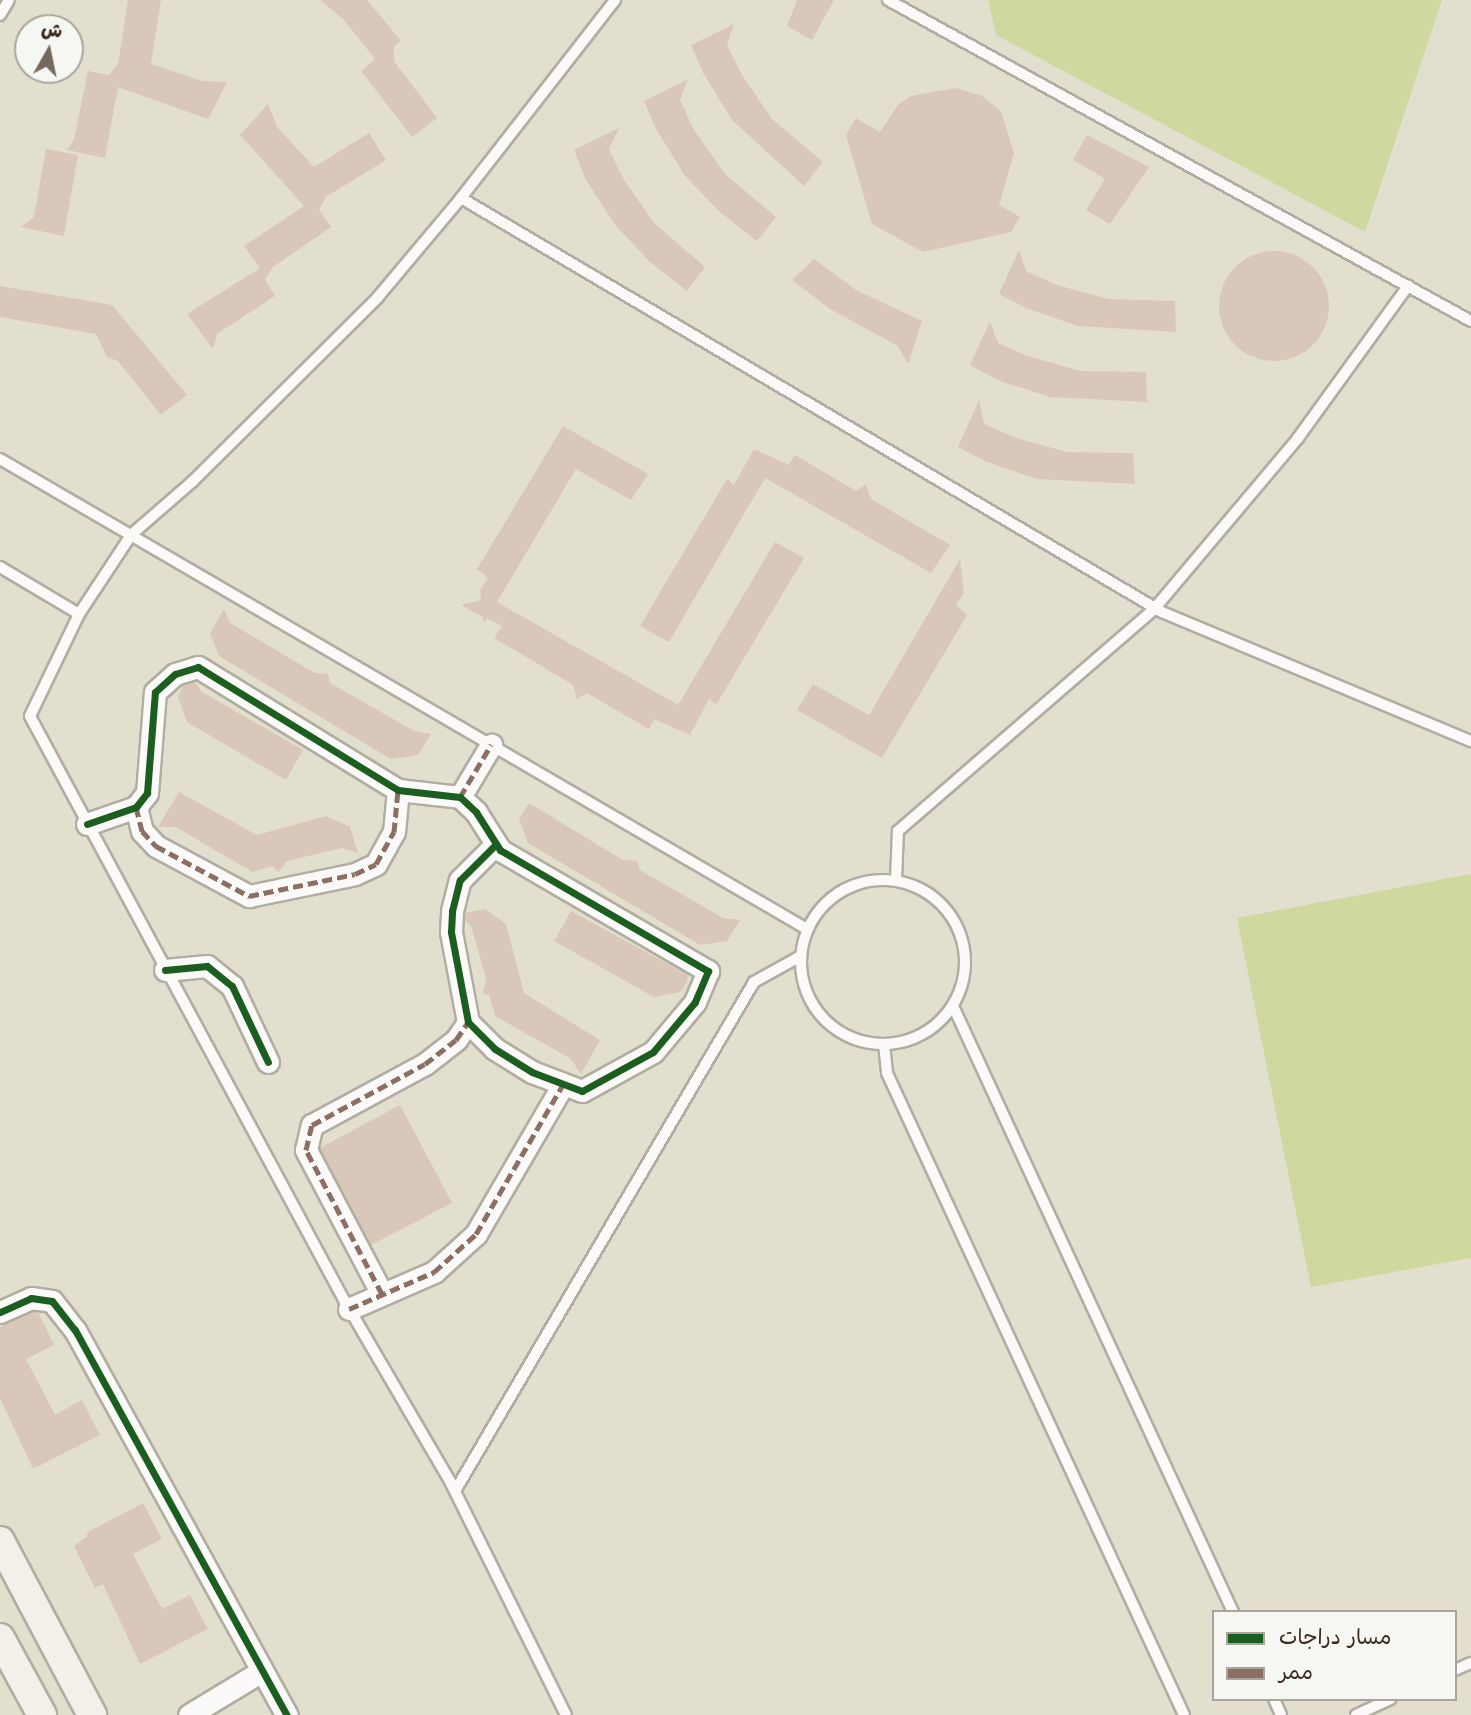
<!DOCTYPE html>
<meta charset="utf-8">
<style>
body{margin:0}
#map{position:relative;width:1471px;height:1715px;overflow:hidden;background:#e3dfcf;font-family:"Comic Neue","Playpen Sans Arabic",sans-serif}
div>[style]{position:absolute}
[style*='--x']{left:calc(var(--x)*1px);top:calc(var(--y)*1px);width:calc(var(--w)*1px);rotate:calc(var(--a)*1deg)}
.green>*{inset:0;background:#cfd99f}
.building>*{inset:0;background:#d9c8ba}
.round{border-radius:50%}
.roads{filter:drop-shadow(2px 0 #b1ada2) drop-shadow(-2px 0 #b1ada2) drop-shadow(0 2px #b1ada2) drop-shadow(0 -2px #b1ada2)}
.service>*{height:10px;margin:-5px;padding:0 5px;transform-origin:5px;border-radius:5px;background:#fbfaf8}
.service>.ring{margin:-5px;padding:0;box-sizing:content-box;background:none;border:10px solid #fbfaf8;border-radius:50%}
.minor>*{height:21px;margin:-10.5px;padding:0 10.5px;transform-origin:10.5px;border-radius:10.5px;background:#fbfaf8}
.secondary>*{height:28px;margin:-14px;padding:0 14px;transform-origin:14px;border-radius:14px;background:#f2f0e9}
.quiet>*{height:5px;margin-top:-2.5px;transform-origin:0;background:repeating-linear-gradient(90deg,#8d6e63 0 10px,transparent 0 15px)}
.cycleway>*{height:7px;margin:-3.5px;padding:0 3.5px;transform-origin:3.5px;border-radius:3.5px;background:#1b5e20}
span{translate:-50% -50%;white-space:nowrap;text-align:center;line-height:1.15;-webkit-text-stroke:5px #f6f6f2;paint-order:stroke}
.legend{position:absolute;left:1212px;top:1610px;width:245px;height:91px;box-sizing:border-box;background:#f6f6f2;border:2px solid #aba49d;margin:0;padding:9px 12px;list-style:none;font-size:21px;color:#3b2a1e}
.legend li{display:flex;align-items:center;gap:14px;height:35px}
.legend b{width:35px;border:2px solid #aba49d}
.north{position:absolute;left:14px;top:14px;width:70px;height:70px;box-sizing:border-box;background:#f6f6f2;border:2px solid #aba49d;border-radius:50%;rotate:9deg;font-size:19px;font-weight:700;line-height:28px;text-align:center;color:#3b2a1e}
.north::after{content:'';display:block;margin:auto;width:24px;height:32px;background:#76695c;clip-path:polygon(50% 0,100% 100%,50% 72%,0 100%)}
</style>
<div id="map">
<div class="green">
<div style="clip-path:polygon(988px 0,1442px 0,1365px 232px,996px 35px)"></div>
<div style="clip-path:polygon(1471px 874px,1471px 1258px,1311px 1287px,1237px 918px)"></div>
</div>
<div class="building">
<div style="clip-path:polygon(128px 0,161px 0,151px 64px,202px 81px,227px 82px,208px 119px,118px 87px,105px 158px,67px 150px,74px 139px,88px 71px,109px 75px,118px 64px)"></div>
<div style="clip-path:polygon(320px 0,367px 0,401px 41px,394px 46px,394px 61px,437px 118px,412px 137px,361px 71px,375px 59px,344px 20px)"></div>
<div style="clip-path:polygon(797px 0,834px 0,812px 40px,787px 26px)"></div>
<div style="clip-path:polygon(734px 24px,727px 45px,742px 75px,772px 119px,823px 162px,804px 186px,732px 120px,703px 73px,691px 45px)"></div>
<div style="clip-path:polygon(688px 79px,680px 100px,694px 130px,725px 174px,776px 217px,757px 241px,720px 212px,685px 176px,656px 129px,644px 101px)"></div>
<div style="clip-path:polygon(956px 88px,982px 96px,1001px 111px,1014px 153px,999px 205px,1020px 217px,1011px 232px,923px 252px,872px 224px,846px 135px,856px 118px,880px 132px,898px 105px,911px 96px)"></div>
<div style="clip-path:polygon(268px 104px,277px 127px,314px 167px,369px 133px,386px 160px,326px 197px,319px 210px,331px 227px,273px 267px,265px 280px,275px 296px,217px 334px,213px 349px,187px 314px,260px 268px,244px 246px,304px 206px,240px 135px)"></div>
<div style="clip-path:polygon(619px 128px,609px 149px,624px 180px,655px 224px,705px 267px,687px 291px,650px 262px,615px 225px,585px 178px,574px 150px)"></div>
<div style="clip-path:polygon(1087px 135px,1149px 167px,1110px 224px,1086px 210px,1105px 179px,1073px 160px)"></div>
<div style="clip-path:polygon(46px 149px,78px 155px,64px 236px,21px 227px,34px 217px)"></div>
<div style="clip-path:polygon(1019px 250px,1026px 271px,1057px 285px,1108px 299px,1175px 301px,1176px 332px,1078px 326px,1026px 308px,999px 294px)"></div>
<div class="round" style="left:1219px;top:251px;width:110px;height:110px"></div>
<div style="clip-path:polygon(814px 259px,856px 290px,922px 321px,908px 364px,898px 346px,830px 309px,792px 280px)"></div>
<div style="clip-path:polygon(0 286px,112px 305px,187px 395px,161px 415px,118px 361px,107px 357px,96px 334px,0 317px)"></div>
<div style="clip-path:polygon(990px 321px,998px 343px,1028px 356px,1080px 371px,1146px 372px,1147px 402px,1050px 397px,997px 380px,970px 365px)"></div>
<div style="clip-path:polygon(979px 400px,984px 424px,1016px 438px,1067px 452px,1133px 453px,1135px 484px,1037px 479px,985px 461px,958px 447px)"></div>
<div style="clip-path:polygon(563px 426px,648px 474px,631px 500px,576px 469px,497px 602px,678px 705px,775px 542px,804px 558px,716px 705px,709px 699px,690px 735px,654px 719px,649px 729px,587px 693px,577px 699px,573px 685px,494px 638px,502px 626px,487px 618px,484px 623px,483px 617px,461px 605px,481px 600px,480px 590px,488px 578px,477px 569px)"></div>
<div style="clip-path:polygon(754px 449px,789px 465px,795px 455px,856px 491px,866px 484px,871px 499px,950px 545px,931px 573px,765px 478px,669px 642px,640px 626px,727px 479px,734px 485px)"></div>
<div style="clip-path:polygon(960px 559px,964px 593px,956px 605px,967px 615px,882px 758px,797px 710px,813px 684px,869px 715px)"></div>
<div style="clip-path:polygon(224px 609px,230px 623px,315px 673px,328px 674px,330px 683px,414px 731px,431px 734px,418px 755px,391px 759px,219px 656px,210px 633px)"></div>
<div style="clip-path:polygon(195px 682px,202px 692px,303px 750px,286px 780px,187px 722px,178px 697px,183px 686px)"></div>
<div style="clip-path:polygon(179px 792px,257px 835px,326px 816px,350px 827px,358px 853px,342px 848px,287px 861px,278px 872px,273px 866px,252px 872px,176px 827px,158px 827px)"></div>
<div style="clip-path:polygon(529px 803px,623px 860px,637px 861px,640px 870px,723px 918px,740px 920px,727px 941px,700px 945px,528px 843px,519px 819px)"></div>
<div style="clip-path:polygon(485px 909px,506px 924px,524px 993px,600px 1040px,581px 1074px,571px 1059px,495px 1016px,489px 995px,483px 994px,486px 978px,471px 926px,465px 920px,465px 913px)"></div>
<div style="clip-path:polygon(571px 911px,688px 975px,687px 982px,680px 992px,654px 997px,554px 941px)"></div>
<div style="clip-path:polygon(400px 1105px,452px 1203px,371px 1245px,320px 1148px)"></div>
<div style="clip-path:polygon(33px 1312px,38px 1312px,54px 1345px,26px 1359px,55px 1415px,82px 1400px,100px 1435px,33px 1469px,0 1398px,0 1327px)"></div>
<div style="clip-path:polygon(143px 1503px,162px 1539px,133px 1554px,162px 1609px,190px 1595px,208px 1629px,140px 1664px,103px 1584px,95px 1588px,74px 1546px,88px 1536px,86px 1533px)"></div>
</div>
<div class="roads">
<div class="service">
<div style="--x:888;--y:0;--w:666;--a:28.84"></div>
<div style="--x:0;--y:15;--w:17;--a:-59"></div>
<div style="--x:461;--y:198;--w:814;--a:30.57"></div>
<div style="--x:1162;--y:612;--w:335;--a:22.7"></div>
<div style="--x:0;--y:459;--w:934;--a:30.22"></div>
<div style="--x:0;--y:567;--w:92;--a:30.7"></div>
<div class="ring" style="left:801px;top:880px;width:154px;height:154px"></div>
<div style="--x:896;--y:880;--w:49;--a:-87.7"></div>
<div style="--x:898;--y:831;--w:340;--a:-40.9"></div>
<div style="--x:1155;--y:608;--w:222;--a:-49.9"></div>
<div style="--x:1298;--y:438;--w:188;--a:-54.1"></div>
<div style="--x:953;--y:1006;--w:668;--a:65.2"></div>
<div style="--x:884;--y:1044;--w:29;--a:84"></div>
<div style="--x:887;--y:1073;--w:707;--a:65.17"></div>
<div style="--x:455;--y:1491;--w:590;--a:-59.57"></div>
<div style="--x:754;--y:982;--w:54;--a:-29"></div>
<div style="--x:1455;--y:1670;--w:17;--a:-24"></div>
<div style="--x:1274;--y:1699;--w:17;--a:66"></div>
<div style="--x:566;--y:1715;--w:259;--a:-116.4"></div>
<div style="--x:451;--y:1483;--w:212;--a:-120.3"></div>
<div style="--x:344;--y:1300;--w:663;--a:-118.27"></div>
<div style="--x:30;--y:716;--w:113;--a:-64.3"></div>
<div style="--x:79;--y:614;--w:95;--a:-56.6"></div>
<div style="--x:131;--y:535;--w:81;--a:-41"></div>
<div style="--x:192;--y:482;--w:262;--a:-44.8"></div>
<div style="--x:378;--y:297;--w:129;--a:-50"></div>
<div style="--x:461;--y:198;--w:251;--a:-52.1"></div>
<div style="--x:1356;--y:1715;--w:38;--a:-25"></div>
</div>
<div class="minor">
<div style="--x:460;--y:797;--w:61;--a:-59.2"></div>
<div style="--x:136;--y:807;--w:25;--a:76"></div>
<div style="--x:142;--y:831;--w:21;--a:47"></div>
<div style="--x:156;--y:846;--w:106;--a:28.3"></div>
<div style="--x:249;--y:896;--w:108;--a:-11.7"></div>
<div style="--x:355;--y:874;--w:23;--a:-25"></div>
<div style="--x:376;--y:864;--w:37;--a:-61"></div>
<div style="--x:394;--y:832;--w:42;--a:-84.6"></div>
<div style="--x:87;--y:824;--w:52;--a:-19.1"></div>
<div style="--x:136;--y:807;--w:18;--a:-52"></div>
<div style="--x:147;--y:793;--w:101;--a:-85.5"></div>
<div style="--x:155;--y:692;--w:27;--a:-42"></div>
<div style="--x:175;--y:674;--w:24;--a:-17"></div>
<div style="--x:198;--y:667;--w:235;--a:31.6"></div>
<div style="--x:398;--y:790;--w:62;--a:6.4"></div>
<div style="--x:460;--y:797;--w:22;--a:43"></div>
<div style="--x:476;--y:812;--w:45;--a:57.7"></div>
<div style="--x:500;--y:850;--w:241;--a:30.2"></div>
<div style="--x:708;--y:971;--w:34;--a:113"></div>
<div style="--x:695;--y:1002;--w:65;--a:130"></div>
<div style="--x:653;--y:1052;--w:81;--a:151.2"></div>
<div style="--x:582;--y:1091;--w:53;--a:-159.2"></div>
<div style="--x:532;--y:1072;--w:44;--a:-148.1"></div>
<div style="--x:495;--y:1049;--w:38;--a:-135"></div>
<div style="--x:468;--y:1022;--w:92;--a:-100.7"></div>
<div style="--x:451;--y:932;--w:21;--a:-87"></div>
<div style="--x:452;--y:911;--w:32;--a:-76"></div>
<div style="--x:460;--y:880;--w:51;--a:-45"></div>
<div style="--x:165;--y:970;--w:42;--a:-5.4"></div>
<div style="--x:207;--y:966;--w:32;--a:39"></div>
<div style="--x:232;--y:986;--w:84;--a:64.7"></div>
<div style="--x:382;--y:1294;--w:163;--a:-117.8"></div>
<div style="--x:306;--y:1150;--w:26;--a:-77"></div>
<div style="--x:312;--y:1125;--w:128;--a:-28.4"></div>
<div style="--x:425;--y:1064;--w:39;--a:-38"></div>
<div style="--x:456;--y:1040;--w:22;--a:-56"></div>
<div style="--x:349;--y:1309;--w:93;--a:-23.5"></div>
<div style="--x:434;--y:1272;--w:57;--a:-42.1"></div>
<div style="--x:476;--y:1234;--w:171;--a:-59.8"></div>
<div style="--x:0;--y:1312;--w:34;--a:-24"></div>
<div style="--x:31;--y:1298;--w:21;--a:8"></div>
<div style="--x:52;--y:1301;--w:37;--a:52"></div>
<div style="--x:75;--y:1330;--w:440;--a:61.2"></div>
<div style="--x:189;--y:1715;--w:85;--a:-31.1"></div>
</div>
<div class="secondary">
<div style="--x:0;--y:1541;--w:197;--a:62.1"></div>
<div style="--x:0;--y:1638;--w:88;--a:61.4"></div>
</div>
</div>
<div class="quiet">
<div style="--x:460;--y:797;--w:61;--a:-59.2"></div>
<div style="--x:136;--y:807;--w:25;--a:76"></div>
<div style="--x:142;--y:831;--w:21;--a:47"></div>
<div style="--x:156;--y:846;--w:106;--a:28.3"></div>
<div style="--x:249;--y:896;--w:108;--a:-11.7"></div>
<div style="--x:355;--y:874;--w:23;--a:-25"></div>
<div style="--x:376;--y:864;--w:37;--a:-61"></div>
<div style="--x:394;--y:832;--w:42;--a:-84.6"></div>
<div style="--x:382;--y:1294;--w:163;--a:-117.8"></div>
<div style="--x:306;--y:1150;--w:26;--a:-77"></div>
<div style="--x:312;--y:1125;--w:128;--a:-28.4"></div>
<div style="--x:425;--y:1064;--w:39;--a:-38"></div>
<div style="--x:456;--y:1040;--w:22;--a:-56"></div>
<div style="--x:349;--y:1309;--w:93;--a:-23.5"></div>
<div style="--x:434;--y:1272;--w:57;--a:-42.1"></div>
<div style="--x:476;--y:1234;--w:171;--a:-59.8"></div>
</div>
<div class="cycleway">
<div style="--x:87;--y:824;--w:52;--a:-19.1"></div>
<div style="--x:136;--y:807;--w:18;--a:-52"></div>
<div style="--x:147;--y:793;--w:101;--a:-85.5"></div>
<div style="--x:155;--y:692;--w:27;--a:-42"></div>
<div style="--x:175;--y:674;--w:24;--a:-17"></div>
<div style="--x:198;--y:667;--w:235;--a:31.6"></div>
<div style="--x:398;--y:790;--w:62;--a:6.4"></div>
<div style="--x:460;--y:797;--w:22;--a:43"></div>
<div style="--x:476;--y:812;--w:45;--a:57.7"></div>
<div style="--x:500;--y:850;--w:241;--a:30.2"></div>
<div style="--x:708;--y:971;--w:34;--a:113"></div>
<div style="--x:695;--y:1002;--w:65;--a:130"></div>
<div style="--x:653;--y:1052;--w:81;--a:151.2"></div>
<div style="--x:582;--y:1091;--w:53;--a:-159.2"></div>
<div style="--x:532;--y:1072;--w:44;--a:-148.1"></div>
<div style="--x:495;--y:1049;--w:38;--a:-135"></div>
<div style="--x:468;--y:1022;--w:92;--a:-100.7"></div>
<div style="--x:451;--y:932;--w:21;--a:-87"></div>
<div style="--x:452;--y:911;--w:32;--a:-76"></div>
<div style="--x:460;--y:880;--w:51;--a:-45"></div>
<div style="--x:165;--y:970;--w:42;--a:-5.4"></div>
<div style="--x:207;--y:966;--w:32;--a:39"></div>
<div style="--x:232;--y:986;--w:84;--a:64.7"></div>
<div style="--x:0;--y:1312;--w:34;--a:-24"></div>
<div style="--x:31;--y:1298;--w:21;--a:8"></div>
<div style="--x:52;--y:1301;--w:37;--a:52"></div>
<div style="--x:75;--y:1330;--w:440;--a:61.2"></div>
</div>
<ul class="legend">
<li><b style="height:9px;background:#1b5e20"></b>مسار دراجات</li>
<li><b style="height:9px;background:#8d6e63"></b>ممر</li>
</ul>
<div class="north">ش</div>
</div>
